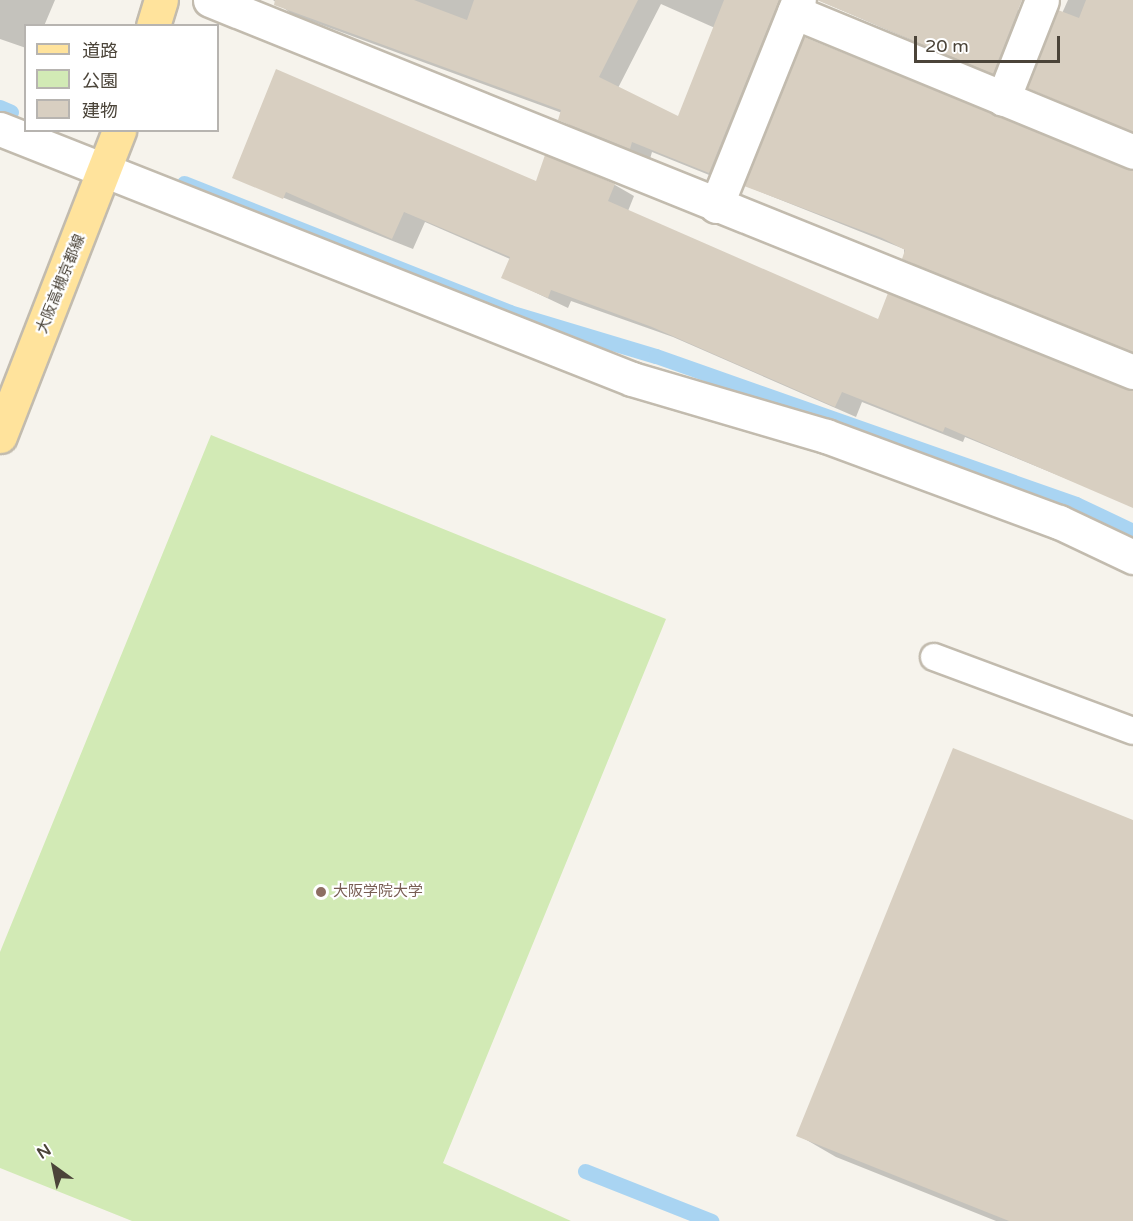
<!DOCTYPE html>
<meta charset="utf-8">
<style>
body{margin:0}
#map{position:relative;width:1133px;height:1221px;overflow:hidden;background:#f6f3ec;font-family:"Varela Round","Noto Sans JP",sans-serif}
div>[style]{position:absolute}
[style*='--x']{left:calc(var(--x)*1px);top:calc(var(--y)*1px);width:calc(var(--w)*1px);rotate:calc(var(--a)*1deg)}
.green>*{inset:0;background:#d2eab5}
.shadow>*{inset:0;background:#0003}
.stream>*{height:15px;margin:-7.5px;padding:0 7.5px;transform-origin:7.5px;border-radius:7.5px;background:#a9d4f2}
.building>*{inset:0;background:#d8cfc1}
.roads{filter:drop-shadow(2px 0 #c2bbae) drop-shadow(-2px 0 #c2bbae) drop-shadow(0 2px #c2bbae) drop-shadow(0 -2px #c2bbae)}
.service>*{height:26px;margin:-13px;padding:0 13px;transform-origin:13px;border-radius:13px;background:#fff}
.minor>*{height:33px;margin:-16.5px;padding:0 16.5px;transform-origin:16.5px;border-radius:16.5px;background:#fff}
.primary>*{height:33px;margin:-16.5px;padding:0 16.5px;transform-origin:16.5px;border-radius:16.5px;background:#ffe39c}
.dots>*{width:16px;height:16px;translate:-50% -50%;box-sizing:border-box;border:3px solid #fff;border-radius:50%}
span{translate:-50% -50%;white-space:nowrap;text-align:center;line-height:1.15;-webkit-text-stroke:4.5px #fff;paint-order:stroke}
.street-label{font-size:15px;color:#4b4439}
.education-label{font-size:15px;color:#785e54}
.left{translate:0 -50%;text-align:left}
.legend{position:absolute;left:24px;top:24px;width:195px;height:108px;box-sizing:border-box;background:#fff;border:2px solid #b7b4b0;margin:0;padding:8px 10px;list-style:none;font-size:18px;color:#4b4439}
.legend li{display:flex;align-items:center;gap:12px;height:30px}
.legend b{width:30px;border:2px solid #b7b4b0}
.north{position:absolute;left:24px;top:1137px;width:60px;height:60px;-webkit-text-stroke:4px #fff;paint-order:stroke;rotate:327deg;font-size:16px;font-weight:700;line-height:24px;text-align:center;color:#4b4439}
.north::after{content:'';display:block;margin:auto;width:21px;height:27px;background:#4b4439;clip-path:polygon(50% 0,100% 100%,50% 72%,0 100%)}
.scale{position:absolute;left:914px;top:36px;width:146px;height:27px;box-sizing:border-box;border:3px solid #4b4439;border-top:0;padding-left:8px;font-size:18px;line-height:21px;white-space:nowrap;color:#4b4439;-webkit-text-stroke:4px #fff;paint-order:stroke}
</style>
<div id="map">
<div class="green">
<div style="clip-path:polygon(211px 435px,666px 619px,443px 1163px,571px 1221px,132px 1221px,0 1168px,0 952px)"></div>
</div>
<div class="shadow">
<div style="clip-path:polygon(0 0,55px 0,44px 26px,26px 26px,26px 48px,0 39px)"></div>
<div style="clip-path:polygon(evenodd,273px 0,806px 0,729px 183px,652px 152px,650px 159px,579px 130px,559px 119px,562px 113px,292px 14px,273px 0,661px 4px,715px 28px,678px 118px,618px 88px,661px 4px)"></div>
<div style="clip-path:polygon(818px 0,998px 0,1038px 19px,1013px 84px)"></div>
<div style="clip-path:polygon(1068px 0,1133px 0,1133px 134px,1029px 87px)"></div>
<div style="clip-path:polygon(1133px 172px,1133px 354px,923px 269px,904px 258px,904px 249px,746px 186px)"></div>
<div style="clip-path:polygon(234px 178px,615px 185px,634px 196px,628px 211px,879px 321px,1133px 391px,1133px 506px,965px 437px,963px 442px,862px 402px,856px 417px,673px 337px,571px 301px,568px 308px,503px 277px,510px 259px,425px 222px,413px 249px)"></div>
<div style="clip-path:polygon(1133px 821px,1133px 1221px,996px 1221px,836px 1157px,798px 1135px)"></div>
</div>
<div class="stream">
<div style="--x:0;--y:107;--w:12;--a:24"></div>
<div style="--x:184;--y:183;--w:350;--a:21.6"></div>
<div style="--x:509;--y:312;--w:153;--a:16.7"></div>
<div style="--x:656;--y:356;--w:445;--a:19.4"></div>
<div style="--x:1076;--y:504;--w:63;--a:25.3"></div>
<div style="--x:585;--y:1171;--w:136;--a:21.6"></div>
</div>
<div class="building">
<div style="clip-path:polygon(275px 0,414px 0,467px 20px,474px 0,638px 0,599px 77px,678px 116px,724px 0,779px 0,709px 173px,632px 142px,630px 149px,558px 120px,561px 110px,274px 5px)"></div>
<div style="clip-path:polygon(817px 0,1022px 0,993px 74px)"></div>
<div style="clip-path:polygon(1086px 0,1133px 0,1133px 132px,1027px 88px,1058px 10px,1079px 18px)"></div>
<div style="clip-path:polygon(804px 37px,1133px 170px,1133px 352px,902px 259px,905px 250px,882px 238px,744px 186px)"></div>
<div style="clip-path:polygon(276px 69px,536px 181px,545px 155px,615px 184px,608px 201px,878px 319px,888px 293px,1133px 390px,1133px 508px,945px 427px,943px 432px,842px 392px,835px 407px,652px 327px,551px 290px,548px 298px,501px 278px,510px 257px,404px 212px,392px 239px,286px 192px,283px 199px,232px 178px)"></div>
<div style="clip-path:polygon(953px 748px,1133px 820px,1133px 1221px,1009px 1221px,796px 1136px)"></div>
</div>
<div class="roads">
<div class="service">
<div style="--x:934;--y:657;--w:212;--a:20.4"></div>
</div>
<div class="minor">
<div style="--x:210;--y:0;--w:995;--a:21.95"></div>
<div style="--x:794;--y:12;--w:367;--a:22.4"></div>
<div style="--x:1003;--y:99;--w:106;--a:-68.5"></div>
<div style="--x:0;--y:129;--w:680;--a:21.58"></div>
<div style="--x:632;--y:379;--w:202;--a:16.4"></div>
<div style="--x:826;--y:436;--w:248;--a:20.3"></div>
<div style="--x:1059;--y:522;--w:82;--a:25.3"></div>
<div style="--x:716;--y:206;--w:222;--a:-68.1"></div>
</div>
<div class="primary">
<div style="--x:153;--y:26;--w:27;--a:-73"></div>
<div style="--x:0;--y:436;--w:328;--a:-68.7"></div>
</div>
</div>
<div class="dots">
<div style="left:321px;top:892px;background:#8d6e63"></div>
</div>
<div class="street-label">
<span style="left:61px;top:284px;rotate:-68deg">大阪高槻京都線</span>
</div>
<div class="education-label">
<span class="left" style="left:333px;top:892px">大阪学院大学</span>
</div>
<ul class="legend">
<li><b style="height:8px;background:#ffe39c"></b>道路</li>
<li><b style="height:16px;background:#d2eab5"></b>公園</li>
<li><b style="height:16px;background:#d8cfc1"></b>建物</li>
</ul>
<div class="north">N</div>
<div class="scale">20 m</div>
</div>
